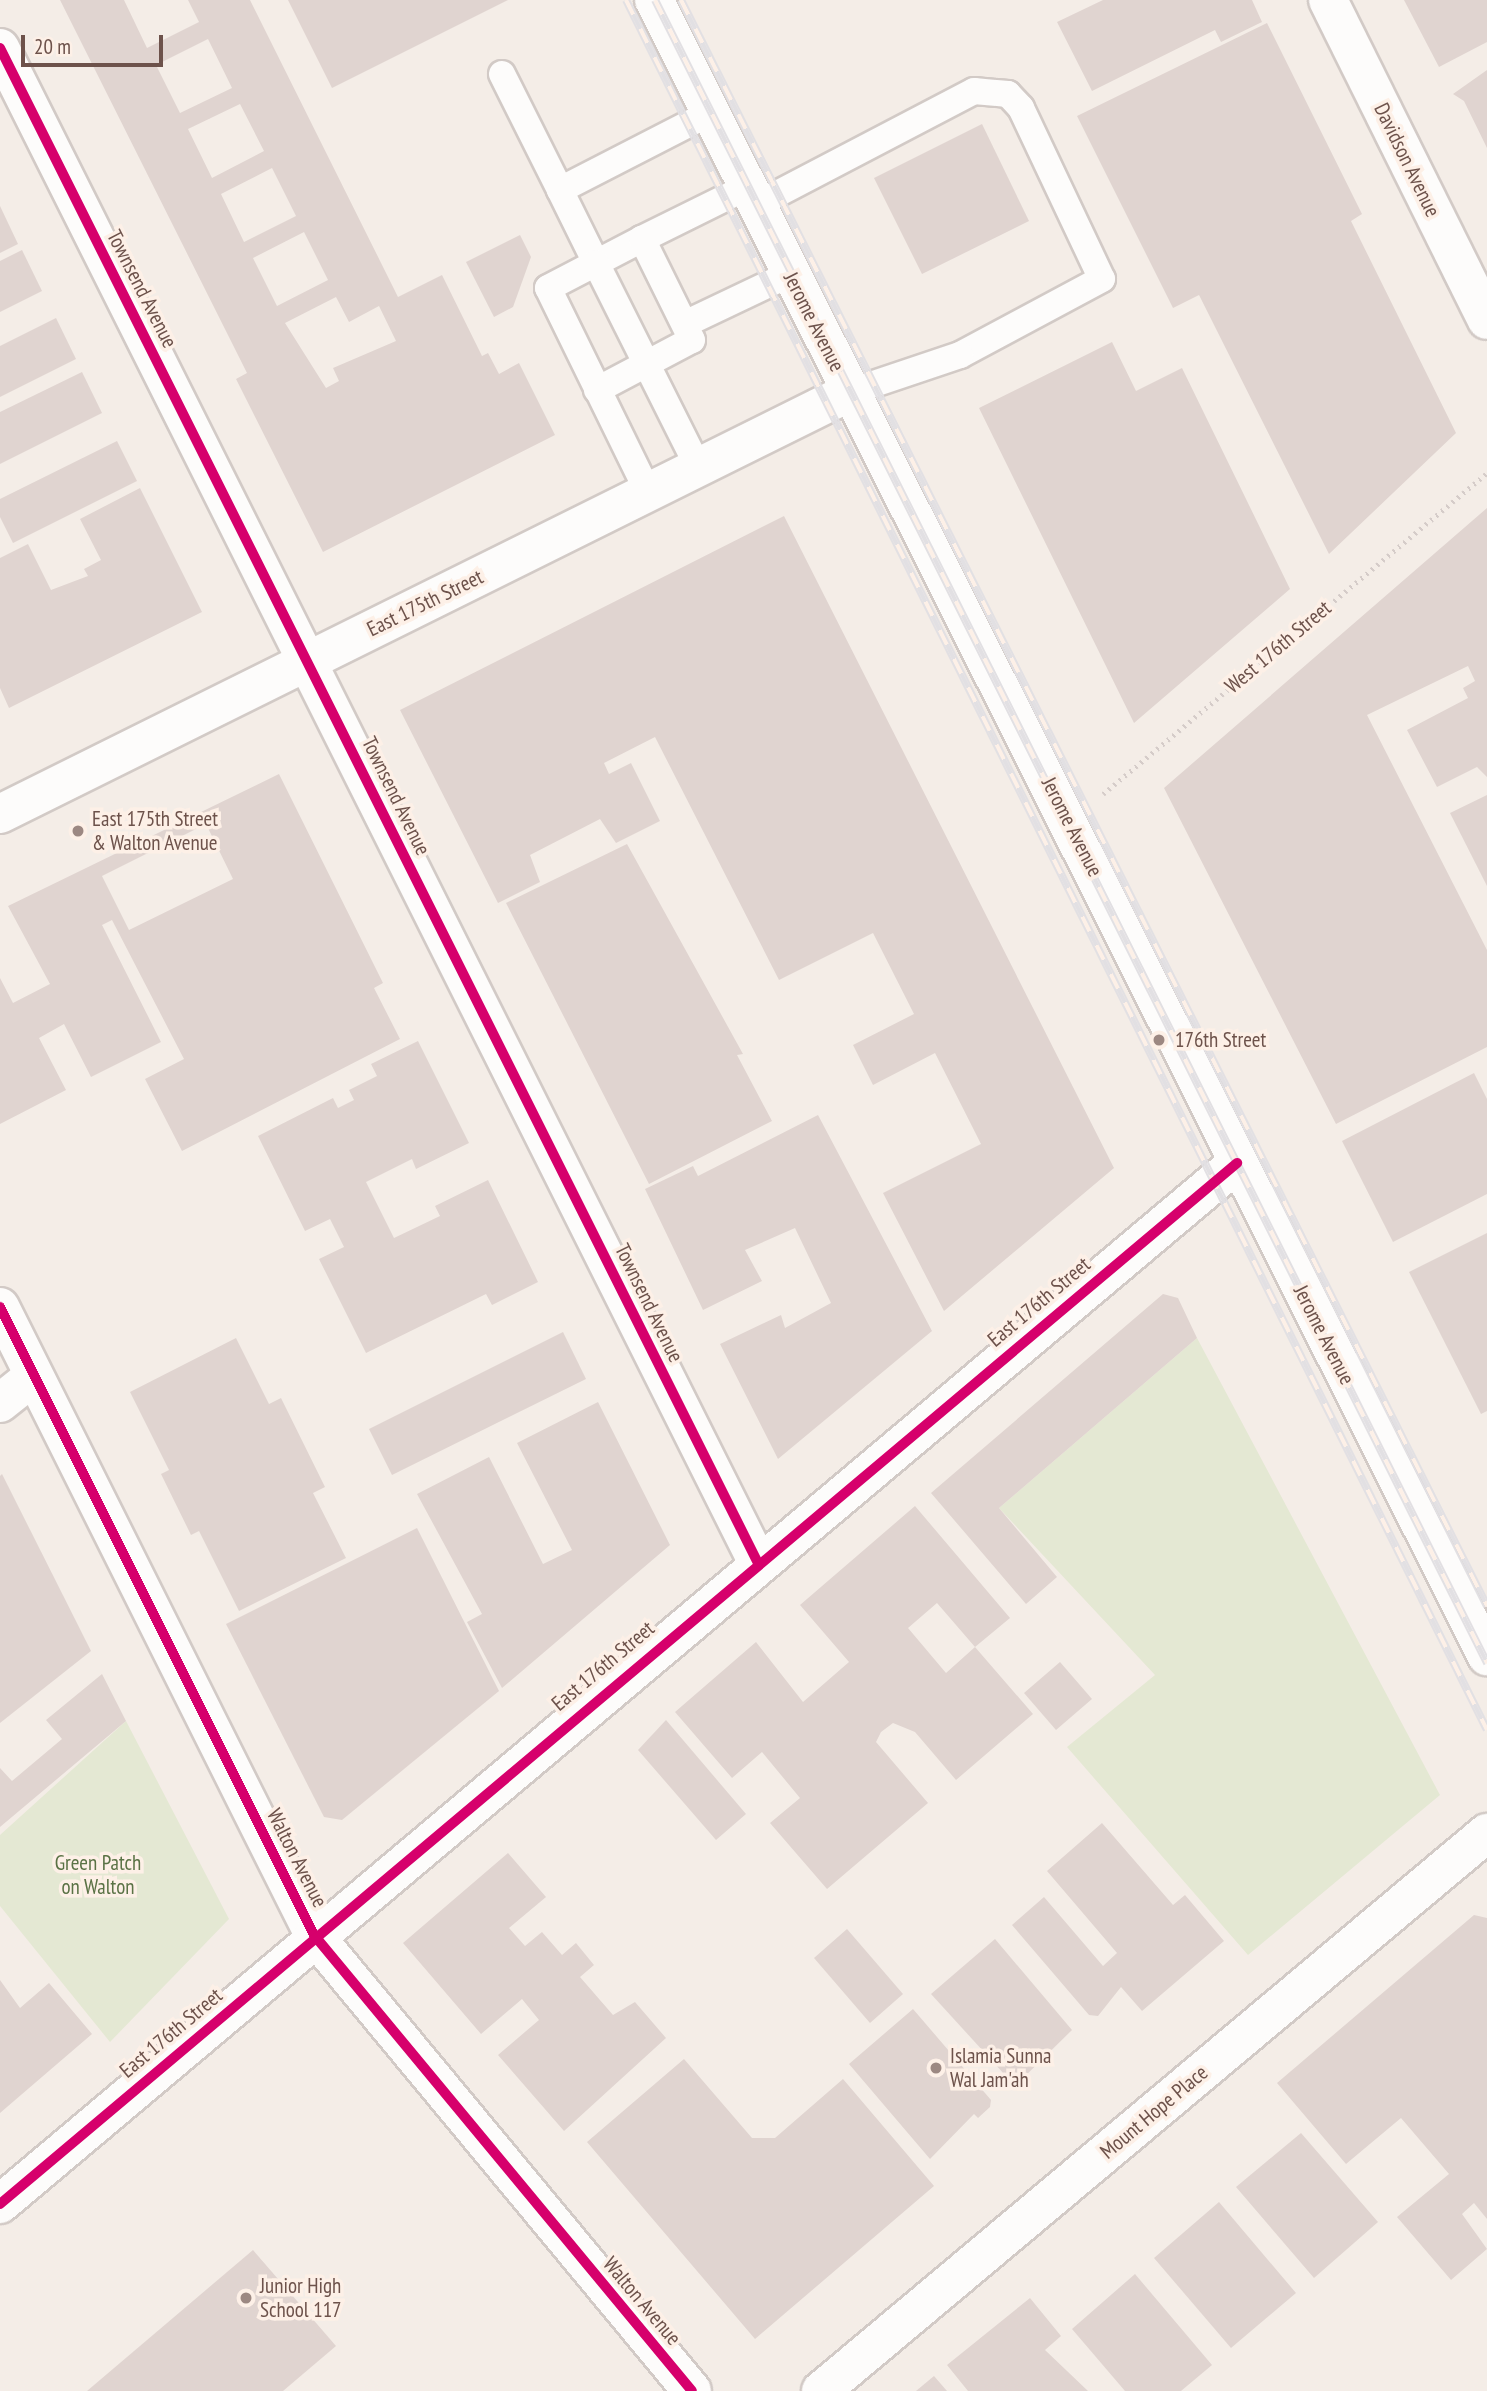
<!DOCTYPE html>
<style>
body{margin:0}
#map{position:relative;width:1487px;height:2391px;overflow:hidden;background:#f4ede7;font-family:"PT Sans Narrow",sans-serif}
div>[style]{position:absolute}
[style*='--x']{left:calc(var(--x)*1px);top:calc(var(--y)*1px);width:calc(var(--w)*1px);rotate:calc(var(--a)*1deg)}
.green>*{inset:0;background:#e4e8d3}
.building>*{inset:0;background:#e0d4d0}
.path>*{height:4.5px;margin-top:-2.25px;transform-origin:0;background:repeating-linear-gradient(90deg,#d5ccc9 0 2px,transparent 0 7px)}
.roads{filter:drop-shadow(2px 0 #d2cac6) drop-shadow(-2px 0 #d2cac6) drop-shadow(0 2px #d2cac6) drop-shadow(0 -2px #d2cac6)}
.service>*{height:26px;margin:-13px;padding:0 13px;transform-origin:13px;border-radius:13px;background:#fdfcfb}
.minor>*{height:38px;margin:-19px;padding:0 19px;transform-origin:19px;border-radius:19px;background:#fdfcfb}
.secondary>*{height:38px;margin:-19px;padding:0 19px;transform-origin:19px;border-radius:19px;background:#fdfcfb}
.rail>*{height:8px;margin-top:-4px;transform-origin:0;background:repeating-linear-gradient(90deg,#fdf0e7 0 16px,#e2e0e3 0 32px);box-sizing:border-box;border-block:2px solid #e2e0e3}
.cycleway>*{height:10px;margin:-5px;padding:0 5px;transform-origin:5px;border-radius:5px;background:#d6006c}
.dots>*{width:19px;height:19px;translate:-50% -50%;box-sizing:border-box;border:4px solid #fdf0e7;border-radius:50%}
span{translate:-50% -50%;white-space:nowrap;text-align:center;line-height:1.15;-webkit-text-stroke:7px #fdf0e7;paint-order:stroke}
.street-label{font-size:21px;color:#6d524b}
.poi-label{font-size:21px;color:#6d524b}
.left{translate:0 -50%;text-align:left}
.park-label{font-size:21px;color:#5a7245}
.scale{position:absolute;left:21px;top:35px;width:142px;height:32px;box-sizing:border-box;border:4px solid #6d524b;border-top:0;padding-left:9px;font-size:21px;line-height:24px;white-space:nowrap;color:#6d524b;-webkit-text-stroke:5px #fdf0e7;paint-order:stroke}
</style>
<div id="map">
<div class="green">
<div style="clip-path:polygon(1197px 1338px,1440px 1795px,1248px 1955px,1067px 1747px,1155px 1675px,999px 1508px)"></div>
<div style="clip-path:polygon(126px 1721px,229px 1919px,110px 2042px,0 1906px,0 1835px)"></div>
</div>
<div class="building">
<div style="clip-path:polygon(evenodd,60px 0,124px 0,147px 48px,199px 22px,188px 0,250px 0,398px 297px,442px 275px,482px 356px,488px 353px,499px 374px,519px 363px,555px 435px,323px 552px,236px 379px,247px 373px,60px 0,208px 39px,232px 88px,180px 113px,156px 65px,208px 39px,60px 0,240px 104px,264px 151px,212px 178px,188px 129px,240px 104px,60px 0,272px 168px,296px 216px,244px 242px,221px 194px,272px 168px,60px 0,304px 232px,328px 280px,277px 306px,253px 258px,304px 232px,60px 0,336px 297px,349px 322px,379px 306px,396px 341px,333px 368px,339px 381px,326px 388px,285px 323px,336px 297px)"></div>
<div style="clip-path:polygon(288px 0,508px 0,332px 88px)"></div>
<div style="clip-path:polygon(1103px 0,1252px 0,1262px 22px,1221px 42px,1215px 30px,1092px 91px,1057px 22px)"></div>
<div style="clip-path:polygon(1404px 0,1487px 0,1487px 42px,1439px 67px)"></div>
<div style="clip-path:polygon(1267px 23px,1362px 214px,1351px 221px,1456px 433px,1329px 554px,1199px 295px,1173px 308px,1077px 116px)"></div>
<div style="clip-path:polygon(1487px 70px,1487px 148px,1464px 101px,1453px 94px)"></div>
<div style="clip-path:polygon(982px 124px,1029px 221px,922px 274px,874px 178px)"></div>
<div style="clip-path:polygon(0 206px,18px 244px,0 253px)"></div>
<div style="clip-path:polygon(520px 235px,531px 257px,513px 307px,494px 317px,466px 262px)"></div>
<div style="clip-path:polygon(22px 250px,42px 291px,0 312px,0 261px)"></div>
<div style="clip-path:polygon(56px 318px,76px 359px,0 397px,0 346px)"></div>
<div style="clip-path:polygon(1112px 342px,1136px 391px,1182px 368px,1290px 589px,1134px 723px,979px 408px)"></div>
<div style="clip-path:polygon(82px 372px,102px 413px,0 464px,0 412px)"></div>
<div style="clip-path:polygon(117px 441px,137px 481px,13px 543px,0 517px,0 499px)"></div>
<div style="clip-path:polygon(140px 488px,202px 612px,9px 708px,0 688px,0 558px,28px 544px,51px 590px,88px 576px,84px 569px,101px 560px,80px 519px)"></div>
<div style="clip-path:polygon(1487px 508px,1487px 777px,1477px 767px,1437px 787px,1407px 730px,1468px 698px,1463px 688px,1475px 681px,1468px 666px,1367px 715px,1487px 950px,1487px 1047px,1336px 1124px,1164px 788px)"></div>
<div style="clip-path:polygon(784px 516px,1114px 1168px,944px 1311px,883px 1193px,981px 1144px,935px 1053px,873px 1085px,853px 1045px,914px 1014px,873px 933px,779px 980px,655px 737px,604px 763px,609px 774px,631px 763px,660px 821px,616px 843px,600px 819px,530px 855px,540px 882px,498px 903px,400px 710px)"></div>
<div style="clip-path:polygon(evenodd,279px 774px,383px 983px,374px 988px,400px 1039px,182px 1151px,145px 1079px,184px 1059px,112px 920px,102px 925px,161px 1042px,91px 1077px,64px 1024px,39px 1038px,66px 1090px,0 1124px,0 978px,13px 1003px,50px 984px,8px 906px,279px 774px,206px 824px,233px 879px,129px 930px,102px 876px,206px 824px)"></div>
<div style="clip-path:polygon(1487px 795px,1487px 886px,1450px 813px)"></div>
<div style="clip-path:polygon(627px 844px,743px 1054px,737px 1055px,772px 1121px,649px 1184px,506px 903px)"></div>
<div style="clip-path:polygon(418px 1041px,469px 1143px,416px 1169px,412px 1159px,366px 1182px,394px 1238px,440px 1216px,435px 1206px,488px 1180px,538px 1282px,492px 1305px,486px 1294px,366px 1353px,319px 1259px,344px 1247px,330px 1219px,305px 1231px,258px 1136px,333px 1098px,338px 1108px,354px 1100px,349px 1090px,377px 1076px,371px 1064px)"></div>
<div style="clip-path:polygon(1474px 1073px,1487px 1099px,1487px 1194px,1393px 1242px,1342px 1141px)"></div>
<div style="clip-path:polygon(818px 1115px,932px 1331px,778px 1459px,720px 1344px,781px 1315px,785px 1328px,831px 1303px,795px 1228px,745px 1250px,762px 1281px,703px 1310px,645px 1189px,693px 1166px,698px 1176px)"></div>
<div style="clip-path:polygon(1487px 1233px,1487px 1411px,1481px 1414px,1409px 1272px)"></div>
<div style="clip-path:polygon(1163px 1294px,1178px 1298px,1197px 1338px,999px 1508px,1057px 1577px,1026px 1604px,931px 1493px)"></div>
<div style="clip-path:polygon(563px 1332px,586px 1379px,392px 1475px,369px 1429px)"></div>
<div style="clip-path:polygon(236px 1338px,269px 1404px,281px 1398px,325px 1487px,313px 1493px,346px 1558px,239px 1611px,199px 1531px,191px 1535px,161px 1474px,169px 1470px,130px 1392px)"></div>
<div style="clip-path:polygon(598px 1402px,670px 1545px,502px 1688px,467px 1622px,482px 1614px,417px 1494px,489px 1457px,543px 1564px,572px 1550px,517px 1443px)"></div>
<div style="clip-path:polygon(2px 1474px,91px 1651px,0 1723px,0 1476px)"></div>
<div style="clip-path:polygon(915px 1506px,1010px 1618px,975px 1647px,937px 1603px,908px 1628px,946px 1673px,975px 1647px,1033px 1714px,956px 1780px,915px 1732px,893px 1723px,881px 1732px,876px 1742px,928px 1803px,827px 1889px,770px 1823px,800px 1798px,762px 1752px,732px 1778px,675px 1712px,756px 1642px,803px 1702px,849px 1662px,800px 1605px)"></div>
<div style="clip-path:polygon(417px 1528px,499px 1691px,342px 1820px,324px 1817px,226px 1624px)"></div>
<div style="clip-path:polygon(1060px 1662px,1092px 1699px,1056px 1730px,1024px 1693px)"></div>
<div style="clip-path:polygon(102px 1674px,126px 1721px,0 1827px,0 1768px,12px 1781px,62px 1739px,46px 1720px)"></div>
<div style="clip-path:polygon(666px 1720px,746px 1814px,716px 1840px,638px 1750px)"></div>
<div style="clip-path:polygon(1102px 1823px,1173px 1905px,1185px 1895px,1224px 1941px,1142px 2011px,1121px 1987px,1098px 2016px,1089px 2015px,1012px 1925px,1044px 1897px,1103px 1966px,1117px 1953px,1047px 1871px)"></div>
<div style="clip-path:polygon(508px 1853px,546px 1897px,509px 1928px,525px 1946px,542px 1932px,562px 1955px,576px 1943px,594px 1965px,580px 1977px,613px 2015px,635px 2002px,666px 2038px,564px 2131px,498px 2055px,539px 2020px,522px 1999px,481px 2034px,403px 1943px)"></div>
<div style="clip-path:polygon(1474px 1915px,1487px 1918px,1487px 2219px,1474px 2203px,1462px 2214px,1487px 2249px,1451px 2280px,1397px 2217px,1449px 2174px,1401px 2118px,1346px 2164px,1277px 2083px)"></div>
<div style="clip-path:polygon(847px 1929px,903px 1994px,870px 2023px,814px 1958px)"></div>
<div style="clip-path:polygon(995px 1939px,1072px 2030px,1015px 2086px,931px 1994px)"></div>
<div style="clip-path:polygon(0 1980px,20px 2008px,49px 1983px,92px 2034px,0 2113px)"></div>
<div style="clip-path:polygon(913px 2009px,991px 2100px,990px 2107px,978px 2118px,974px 2114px,930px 2159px,849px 2064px)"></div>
<div style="clip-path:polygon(684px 2059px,752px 2138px,775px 2138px,843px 2079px,934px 2186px,755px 2339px,587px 2142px)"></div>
<div style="clip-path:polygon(1301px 2133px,1378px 2222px,1314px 2278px,1236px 2187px)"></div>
<div style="clip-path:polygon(1219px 2202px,1296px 2293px,1231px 2348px,1154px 2258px)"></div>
<div style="clip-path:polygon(253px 2250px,336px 2346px,283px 2391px,87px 2391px)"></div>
<div style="clip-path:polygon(1135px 2274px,1212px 2365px,1181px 2391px,1125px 2391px,1072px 2329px)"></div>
<div style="clip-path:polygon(1030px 2298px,1061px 2336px,1045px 2350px,1088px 2391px,968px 2391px,947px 2365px)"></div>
<div style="clip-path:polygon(934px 2376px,947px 2391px,916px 2391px)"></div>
</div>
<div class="path">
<div style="--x:1103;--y:794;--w:500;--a:-39.89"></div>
</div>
<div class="roads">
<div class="service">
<div style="--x:502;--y:74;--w:130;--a:63.4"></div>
<div style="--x:560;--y:190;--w:169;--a:-27.2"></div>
<div style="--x:560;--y:190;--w:81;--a:63.7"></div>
<div style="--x:596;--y:263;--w:52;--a:-27.6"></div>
<div style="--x:756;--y:205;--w:246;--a:-27.6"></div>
<div style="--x:974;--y:91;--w:34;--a:5"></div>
<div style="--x:1008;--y:94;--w:19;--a:47"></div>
<div style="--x:1021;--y:108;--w:189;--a:64.7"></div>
<div style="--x:1102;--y:279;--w:161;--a:151.8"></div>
<div style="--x:960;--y:355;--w:116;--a:161.4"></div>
<div style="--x:685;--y:324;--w:116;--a:-25.5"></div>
<div style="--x:597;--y:390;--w:107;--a:-27.8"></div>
<div style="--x:692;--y:340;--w:113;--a:-116.3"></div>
<div style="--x:642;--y:239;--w:117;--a:-26.3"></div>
<div style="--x:648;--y:492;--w:227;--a:-116.1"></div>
<div style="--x:548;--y:288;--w:54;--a:-27.5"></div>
<div style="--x:596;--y:263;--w:228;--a:63.4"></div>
</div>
<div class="minor">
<div style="--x:1328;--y:0;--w:357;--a:63.6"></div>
<div style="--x:0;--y:48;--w:1692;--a:63.42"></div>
<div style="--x:0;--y:814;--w:949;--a:-26.4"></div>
<div style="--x:0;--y:1307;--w:702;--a:63.43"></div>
<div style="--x:314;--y:1935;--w:592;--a:50.34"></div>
<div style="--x:0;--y:1403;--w:43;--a:-38.5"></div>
<div style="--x:0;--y:2204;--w:1617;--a:-40.08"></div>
<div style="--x:821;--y:2391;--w:869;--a:-39.96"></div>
</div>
<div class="secondary">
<div style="--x:654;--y:0;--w:1854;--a:63.3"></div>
</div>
</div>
<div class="rail">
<div style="--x:626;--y:0;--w:1932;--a:63.54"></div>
<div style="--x:655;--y:0;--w:1860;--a:63.42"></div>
<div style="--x:681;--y:0;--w:1797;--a:63.35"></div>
</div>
<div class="cycleway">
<div style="--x:0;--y:48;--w:1692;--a:63.42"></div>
<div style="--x:0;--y:1307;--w:702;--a:63.43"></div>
<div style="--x:314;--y:1935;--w:592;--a:50.34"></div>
<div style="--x:0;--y:2204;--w:1617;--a:-40.08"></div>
</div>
<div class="dots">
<div style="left:78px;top:831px;background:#9c8882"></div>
<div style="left:1159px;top:1040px;background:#9c8882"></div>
<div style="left:936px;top:2068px;background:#9c8882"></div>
<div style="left:246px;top:2298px;background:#9c8882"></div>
</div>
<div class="street-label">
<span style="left:1407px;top:160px;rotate:64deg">Davidson Avenue</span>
<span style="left:142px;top:289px;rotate:63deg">Townsend Avenue</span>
<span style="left:814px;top:322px;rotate:63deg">Jerome Avenue</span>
<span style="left:425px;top:603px;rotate:-26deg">East 175th Street</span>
<span style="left:1278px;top:647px;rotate:-40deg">West 176th Street</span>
<span style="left:396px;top:796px;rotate:64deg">Townsend Avenue</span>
<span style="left:1072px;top:827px;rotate:63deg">Jerome Avenue</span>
<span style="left:1039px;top:1302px;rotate:-40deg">East 176th Street</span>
<span style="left:649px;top:1303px;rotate:64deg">Townsend Avenue</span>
<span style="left:1324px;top:1335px;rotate:63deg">Jerome Avenue</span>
<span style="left:603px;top:1666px;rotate:-40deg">East 176th Street</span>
<span style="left:297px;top:1858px;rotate:63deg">Walton Avenue</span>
<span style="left:171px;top:2033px;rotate:-40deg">East 176th Street</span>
<span style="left:1154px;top:2112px;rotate:-40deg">Mount Hope Place</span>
<span style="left:642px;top:2301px;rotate:50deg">Walton Avenue</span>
</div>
<div class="poi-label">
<span class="left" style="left:92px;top:831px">East 175th Street<br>&amp; Walton Avenue</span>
<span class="left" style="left:1175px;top:1040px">176th Street</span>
<span class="left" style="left:950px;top:2068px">Islamia Sunna<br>Wal Jam'ah</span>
<span class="left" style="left:260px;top:2298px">Junior High<br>School 117</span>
</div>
<div class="park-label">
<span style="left:98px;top:1875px">Green Patch<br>on Walton</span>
</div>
<div class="scale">20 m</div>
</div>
